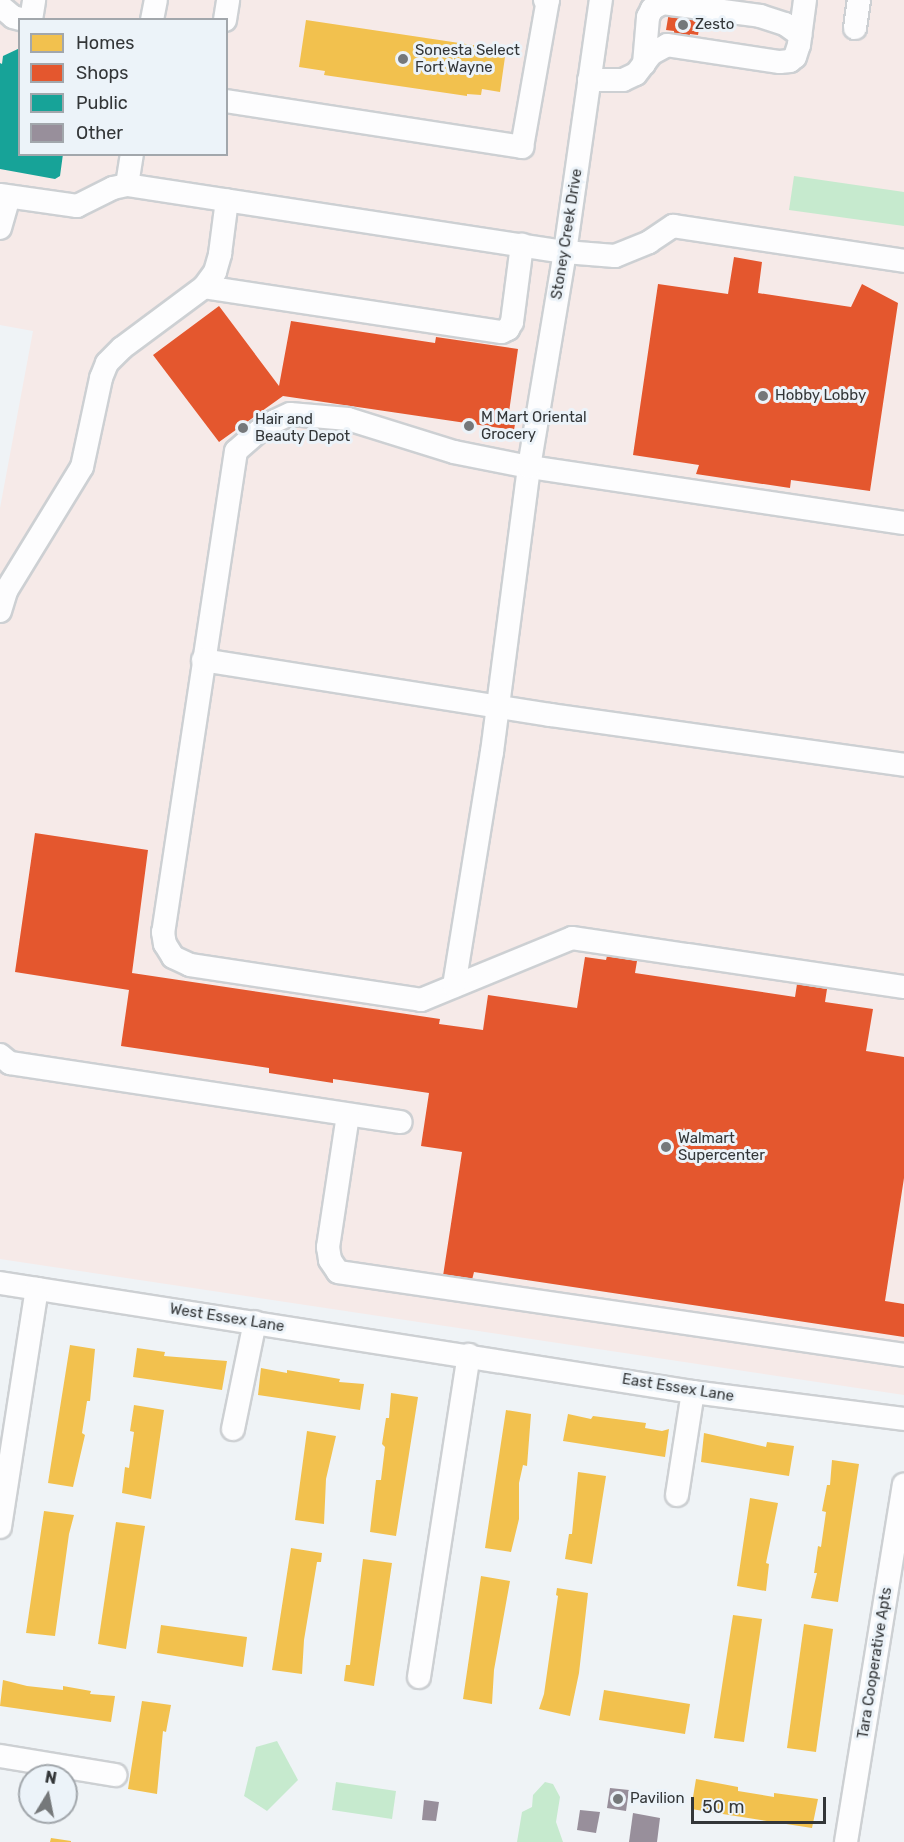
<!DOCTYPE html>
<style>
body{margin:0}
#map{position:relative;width:904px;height:1842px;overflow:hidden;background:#eff3f6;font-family:Rubik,sans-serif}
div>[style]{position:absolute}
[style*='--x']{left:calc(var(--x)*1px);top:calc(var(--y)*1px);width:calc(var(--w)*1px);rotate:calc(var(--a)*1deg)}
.commercial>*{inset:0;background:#f6eae8}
.green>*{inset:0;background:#c6eace}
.homes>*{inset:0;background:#f2c14e}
.shops>*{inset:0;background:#e4572e}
.public>*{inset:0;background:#17a398}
.building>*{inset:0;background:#988f9b}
.roads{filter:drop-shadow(2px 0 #cdd0d3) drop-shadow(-2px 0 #cdd0d3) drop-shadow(0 2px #cdd0d3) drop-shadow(0 -2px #cdd0d3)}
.minor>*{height:22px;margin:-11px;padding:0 11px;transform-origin:11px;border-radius:11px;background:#fdfdfe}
.dots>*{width:16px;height:16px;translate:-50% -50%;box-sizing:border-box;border:3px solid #ecf3f9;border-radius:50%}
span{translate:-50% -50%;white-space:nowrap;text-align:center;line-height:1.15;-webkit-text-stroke:6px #ecf3f9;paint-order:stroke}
.poi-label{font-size:15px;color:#333638}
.left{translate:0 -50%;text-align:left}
.street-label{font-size:15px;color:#333638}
.legend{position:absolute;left:18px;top:18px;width:210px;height:138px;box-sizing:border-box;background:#ecf3f9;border:2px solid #a2a7ac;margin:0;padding:8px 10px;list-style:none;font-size:18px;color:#333638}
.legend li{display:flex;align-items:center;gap:12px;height:30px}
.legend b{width:30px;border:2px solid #a2a7ac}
.north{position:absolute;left:18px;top:1764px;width:60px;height:60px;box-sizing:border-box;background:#ecf3f9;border:2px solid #a2a7ac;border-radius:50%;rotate:10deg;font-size:16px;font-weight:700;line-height:24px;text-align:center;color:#333638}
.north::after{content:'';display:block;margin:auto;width:21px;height:27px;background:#75787a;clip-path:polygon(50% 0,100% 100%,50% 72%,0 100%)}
.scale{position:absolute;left:691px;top:1797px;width:135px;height:27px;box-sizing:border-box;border:3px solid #333638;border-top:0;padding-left:8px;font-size:18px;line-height:21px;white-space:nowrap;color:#333638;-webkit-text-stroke:4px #ecf3f9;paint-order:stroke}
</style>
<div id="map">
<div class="commercial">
<div style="clip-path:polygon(evenodd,0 0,904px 0,904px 1395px,0 1259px,0 508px,33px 331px,0 325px,0 0,20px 20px,226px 20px,226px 154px,20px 154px,20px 20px)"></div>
</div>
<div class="green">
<div style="clip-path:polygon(794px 176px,904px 192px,904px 226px,789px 210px)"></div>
<div style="clip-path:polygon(277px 1741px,298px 1780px,267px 1811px,244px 1796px,256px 1747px)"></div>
<div style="clip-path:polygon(336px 1782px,396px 1791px,392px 1819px,332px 1810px)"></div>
<div style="clip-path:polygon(545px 1782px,553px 1784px,560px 1797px,556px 1822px,563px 1842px,517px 1842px,522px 1812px,532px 1807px,533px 1795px)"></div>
</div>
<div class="homes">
<div style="clip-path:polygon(306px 20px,506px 50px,500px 92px,482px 89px,481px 95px,467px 94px,467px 96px,324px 75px,325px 71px,299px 67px)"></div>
<div style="clip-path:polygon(70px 1345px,95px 1349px,90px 1401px,87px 1401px,82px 1433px,85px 1435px,73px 1487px,48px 1483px)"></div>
<div style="clip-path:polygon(137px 1348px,165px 1352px,164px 1356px,227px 1361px,222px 1390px,133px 1377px)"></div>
<div style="clip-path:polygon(261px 1368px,287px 1373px,287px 1370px,340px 1379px,339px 1382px,364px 1384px,360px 1410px,258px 1395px)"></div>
<div style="clip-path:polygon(391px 1393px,418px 1397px,396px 1536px,370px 1532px,376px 1480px,381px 1480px,385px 1447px,382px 1444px,386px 1418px,389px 1418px)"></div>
<div style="clip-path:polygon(134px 1405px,164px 1410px,151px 1499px,122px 1493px,125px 1467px,129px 1468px,134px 1432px,130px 1431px)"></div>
<div style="clip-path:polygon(506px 1410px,531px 1414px,527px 1466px,523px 1465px,519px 1483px,519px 1519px,511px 1552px,485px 1548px)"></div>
<div style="clip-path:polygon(568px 1414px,591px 1419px,593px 1416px,646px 1423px,645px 1428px,662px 1431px,669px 1429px,665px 1457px,563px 1441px)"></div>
<div style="clip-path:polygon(307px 1431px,336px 1436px,326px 1479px,324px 1524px,295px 1520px)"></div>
<div style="clip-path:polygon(704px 1433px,766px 1447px,767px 1442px,794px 1446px,789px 1476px,701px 1462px)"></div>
<div style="clip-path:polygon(832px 1460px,859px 1464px,838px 1602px,811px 1598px,817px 1573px,814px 1573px,818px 1546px,821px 1547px,826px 1512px,822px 1511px,827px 1485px,830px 1485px)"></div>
<div style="clip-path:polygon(578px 1472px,606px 1476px,592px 1564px,565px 1559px,569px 1534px,572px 1534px)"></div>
<div style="clip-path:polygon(750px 1498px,778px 1503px,766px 1563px,769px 1564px,766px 1591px,737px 1586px)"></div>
<div style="clip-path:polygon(44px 1511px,74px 1515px,69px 1534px,55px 1636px,26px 1633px)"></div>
<div style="clip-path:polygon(116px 1522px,145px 1526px,126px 1649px,98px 1644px)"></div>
<div style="clip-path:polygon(291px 1548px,322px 1553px,321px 1562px,317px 1562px,304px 1640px,302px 1674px,272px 1670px)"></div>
<div style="clip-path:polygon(363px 1559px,392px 1563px,374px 1686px,344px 1681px,346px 1665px,350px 1665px)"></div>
<div style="clip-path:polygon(481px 1576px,510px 1581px,494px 1670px,492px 1704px,463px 1699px)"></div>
<div style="clip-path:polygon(557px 1588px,588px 1593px,579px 1673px,570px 1716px,539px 1709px,544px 1694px,558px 1596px,556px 1595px)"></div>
<div style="clip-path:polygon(733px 1615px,762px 1619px,744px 1742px,714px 1738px)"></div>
<div style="clip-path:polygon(804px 1624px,833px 1629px,816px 1752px,787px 1748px)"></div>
<div style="clip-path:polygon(161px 1625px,247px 1637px,243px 1667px,157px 1653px)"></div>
<div style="clip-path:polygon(3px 1680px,27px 1686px,63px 1690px,63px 1686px,91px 1691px,90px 1694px,115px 1696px,111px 1722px,0 1706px)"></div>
<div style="clip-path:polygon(604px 1690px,690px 1704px,685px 1734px,599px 1720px)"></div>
<div style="clip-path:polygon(142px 1701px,171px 1705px,166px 1732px,163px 1731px,157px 1794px,128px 1789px)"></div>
<div style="clip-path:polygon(696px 1779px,738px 1787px,738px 1791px,774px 1797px,774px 1793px,818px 1799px,812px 1828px,691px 1809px)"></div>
<div style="clip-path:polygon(51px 1838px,71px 1841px,71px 1842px,50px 1842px)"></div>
</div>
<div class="shops">
<div style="clip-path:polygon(670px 6px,702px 12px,698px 35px,690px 34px,689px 38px,674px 36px,674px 31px,666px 30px)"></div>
<div style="clip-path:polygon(734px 257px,762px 262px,758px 293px,851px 307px,862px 284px,898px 303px,870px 491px,791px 480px,790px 488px,696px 474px,699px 465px,633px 455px,658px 284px,728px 294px)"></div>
<div style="clip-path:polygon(219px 306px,279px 386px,291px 321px,435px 343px,436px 337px,518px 349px,509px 412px,517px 413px,514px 430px,283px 396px,219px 442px,153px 355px)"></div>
<div style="clip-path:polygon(35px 833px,148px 850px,132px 973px,440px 1019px,439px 1024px,483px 1030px,488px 995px,577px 1008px,585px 957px,606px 960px,607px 956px,637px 961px,635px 973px,795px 997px,797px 984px,827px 989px,825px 1002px,873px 1009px,866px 1051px,904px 1057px,904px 1178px,885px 1301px,904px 1304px,904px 1337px,474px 1272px,472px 1280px,443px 1276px,462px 1152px,421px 1146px,429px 1093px,333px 1079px,333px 1083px,269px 1073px,269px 1068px,121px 1046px,129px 990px,15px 972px)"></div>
</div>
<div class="public">
<div style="clip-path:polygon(20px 48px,20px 154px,63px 154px,60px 176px,55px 179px,0 169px,0 63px,2px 64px,3px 56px)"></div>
</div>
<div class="building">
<div style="clip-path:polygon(610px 1788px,629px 1790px,626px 1811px,607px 1808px)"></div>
<div style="clip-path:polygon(424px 1800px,439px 1802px,436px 1821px,422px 1820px)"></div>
<div style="clip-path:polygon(580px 1810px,600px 1812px,596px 1833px,577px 1830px)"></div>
<div style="clip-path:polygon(633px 1813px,660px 1818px,657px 1842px,629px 1842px)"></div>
</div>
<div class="roads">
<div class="minor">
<div style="--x:0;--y:6;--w:17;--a:40"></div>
<div style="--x:13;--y:17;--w:11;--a:15"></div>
<div style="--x:31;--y:20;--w:20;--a:-81"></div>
<div style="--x:152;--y:20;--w:20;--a:-79"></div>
<div style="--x:225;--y:20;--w:20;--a:-81"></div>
<div style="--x:855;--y:28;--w:28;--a:-82"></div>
<div style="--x:644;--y:64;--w:47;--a:-85.1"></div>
<div style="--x:648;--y:17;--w:9;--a:-63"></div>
<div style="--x:652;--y:9;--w:13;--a:-29"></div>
<div style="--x:663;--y:3;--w:98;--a:7.6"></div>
<div style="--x:760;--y:16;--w:26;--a:18"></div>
<div style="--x:785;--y:24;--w:19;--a:36"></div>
<div style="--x:589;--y:80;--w:34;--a:0"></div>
<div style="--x:623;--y:80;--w:14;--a:-25"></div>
<div style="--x:636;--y:74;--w:25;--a:-53"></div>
<div style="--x:651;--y:54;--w:18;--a:-29"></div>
<div style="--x:667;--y:45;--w:114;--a:8.6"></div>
<div style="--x:780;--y:62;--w:10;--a:-6"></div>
<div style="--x:790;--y:61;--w:6;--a:-39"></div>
<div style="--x:795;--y:57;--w:13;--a:-72"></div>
<div style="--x:799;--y:45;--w:45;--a:-82.4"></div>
<div style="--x:226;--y:101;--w:300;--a:8.8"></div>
<div style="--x:522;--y:147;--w:149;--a:-80"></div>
<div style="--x:548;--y:0;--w:3;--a:180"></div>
<div style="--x:127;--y:185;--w:31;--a:-81"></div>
<div style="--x:0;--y:195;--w:78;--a:8.1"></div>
<div style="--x:77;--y:206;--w:40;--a:-26.6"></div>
<div style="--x:113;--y:188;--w:14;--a:-12"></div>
<div style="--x:127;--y:185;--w:443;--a:8.7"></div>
<div style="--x:565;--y:252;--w:50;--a:4.6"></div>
<div style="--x:615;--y:256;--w:37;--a:-22"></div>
<div style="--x:649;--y:242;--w:29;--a:-34"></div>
<div style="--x:673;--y:226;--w:234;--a:8.6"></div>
<div style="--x:0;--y:228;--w:32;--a:-74"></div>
<div style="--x:204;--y:287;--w:301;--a:8.6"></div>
<div style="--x:502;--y:332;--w:7;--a:-27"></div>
<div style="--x:508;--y:329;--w:8;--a:-60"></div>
<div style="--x:512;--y:322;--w:78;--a:-82.6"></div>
<div style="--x:904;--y:523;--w:379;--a:-171.5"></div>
<div style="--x:529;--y:467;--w:76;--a:-168.7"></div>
<div style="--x:454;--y:452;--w:111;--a:-162.7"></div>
<div style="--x:348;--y:419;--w:58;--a:-175.1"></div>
<div style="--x:290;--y:414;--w:17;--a:155"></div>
<div style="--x:275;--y:421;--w:19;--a:148"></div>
<div style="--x:259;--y:431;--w:30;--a:139"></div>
<div style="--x:236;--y:451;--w:487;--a:98.6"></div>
<div style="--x:163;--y:932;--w:12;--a:81"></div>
<div style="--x:165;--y:944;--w:15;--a:58"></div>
<div style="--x:173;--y:957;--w:19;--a:25"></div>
<div style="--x:190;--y:965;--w:234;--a:8.6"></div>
<div style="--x:421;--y:1000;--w:163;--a:-22.3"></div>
<div style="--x:572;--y:938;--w:336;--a:8.4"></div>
<div style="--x:0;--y:611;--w:21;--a:-73"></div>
<div style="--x:6;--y:591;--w:145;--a:-58.5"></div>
<div style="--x:82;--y:467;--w:91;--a:-77.9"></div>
<div style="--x:101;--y:378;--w:16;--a:-68"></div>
<div style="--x:107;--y:363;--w:21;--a:-45"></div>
<div style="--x:122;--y:348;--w:102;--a:-36.6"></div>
<div style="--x:204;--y:287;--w:19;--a:-54"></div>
<div style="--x:215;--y:272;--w:19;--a:-74"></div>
<div style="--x:220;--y:254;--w:54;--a:-82.6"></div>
<div style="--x:203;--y:660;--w:351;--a:9"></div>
<div style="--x:550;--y:715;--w:358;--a:8"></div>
<div style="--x:454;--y:986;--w:237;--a:-80.8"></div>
<div style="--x:492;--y:752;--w:287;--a:-82.6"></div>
<div style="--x:529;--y:467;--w:218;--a:-80.5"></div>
<div style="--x:565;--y:252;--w:255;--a:-81.9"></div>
<div style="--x:0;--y:1055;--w:13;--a:39"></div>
<div style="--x:10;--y:1063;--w:395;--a:8.6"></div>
<div style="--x:348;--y:1115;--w:134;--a:98.6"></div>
<div style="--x:328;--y:1247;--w:13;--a:81"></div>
<div style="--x:330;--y:1260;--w:14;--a:56"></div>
<div style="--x:338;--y:1272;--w:572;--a:8.34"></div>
<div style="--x:0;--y:1283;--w:702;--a:8.94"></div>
<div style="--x:693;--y:1392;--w:213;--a:7.3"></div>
<div style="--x:233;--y:1429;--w:109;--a:-78.4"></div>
<div style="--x:677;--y:1495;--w:104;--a:-81.2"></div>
<div style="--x:0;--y:1527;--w:241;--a:-81.2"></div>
<div style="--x:419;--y:1677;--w:326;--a:-81.2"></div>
<div style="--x:0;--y:1756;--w:117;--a:9.4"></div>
<div style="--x:846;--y:1842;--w:362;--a:-80.8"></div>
</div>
</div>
<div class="dots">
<div style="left:683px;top:25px;background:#75787a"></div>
<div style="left:403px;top:59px;background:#75787a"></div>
<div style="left:763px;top:396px;background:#75787a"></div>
<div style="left:469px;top:426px;background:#75787a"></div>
<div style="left:243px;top:428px;background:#75787a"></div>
<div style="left:666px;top:1147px;background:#75787a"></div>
<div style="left:618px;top:1799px;background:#75787a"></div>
</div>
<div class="poi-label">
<span class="left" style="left:695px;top:25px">Zesto</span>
<span class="left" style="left:415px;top:59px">Sonesta Select<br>Fort Wayne</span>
<span class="left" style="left:775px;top:396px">Hobby Lobby</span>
<span class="left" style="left:481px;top:426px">M Mart Oriental<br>Grocery</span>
<span class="left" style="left:255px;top:428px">Hair and<br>Beauty Depot</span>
<span class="left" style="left:678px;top:1147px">Walmart<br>Supercenter</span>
<span class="left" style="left:630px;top:1799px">Pavilion</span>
</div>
<div class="street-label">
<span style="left:567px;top:234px;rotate:-81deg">Stoney Creek Drive</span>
<span style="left:227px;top:1318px;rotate:9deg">West Essex Lane</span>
<span style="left:678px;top:1388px;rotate:9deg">East Essex Lane</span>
<span style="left:875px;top:1663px;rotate:-81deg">Tara Cooperative Apts</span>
</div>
<ul class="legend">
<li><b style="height:16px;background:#f2c14e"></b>Homes</li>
<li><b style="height:16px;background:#e4572e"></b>Shops</li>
<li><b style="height:16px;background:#17a398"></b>Public</li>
<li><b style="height:16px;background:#988f9b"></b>Other</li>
</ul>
<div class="north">N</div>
<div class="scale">50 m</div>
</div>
